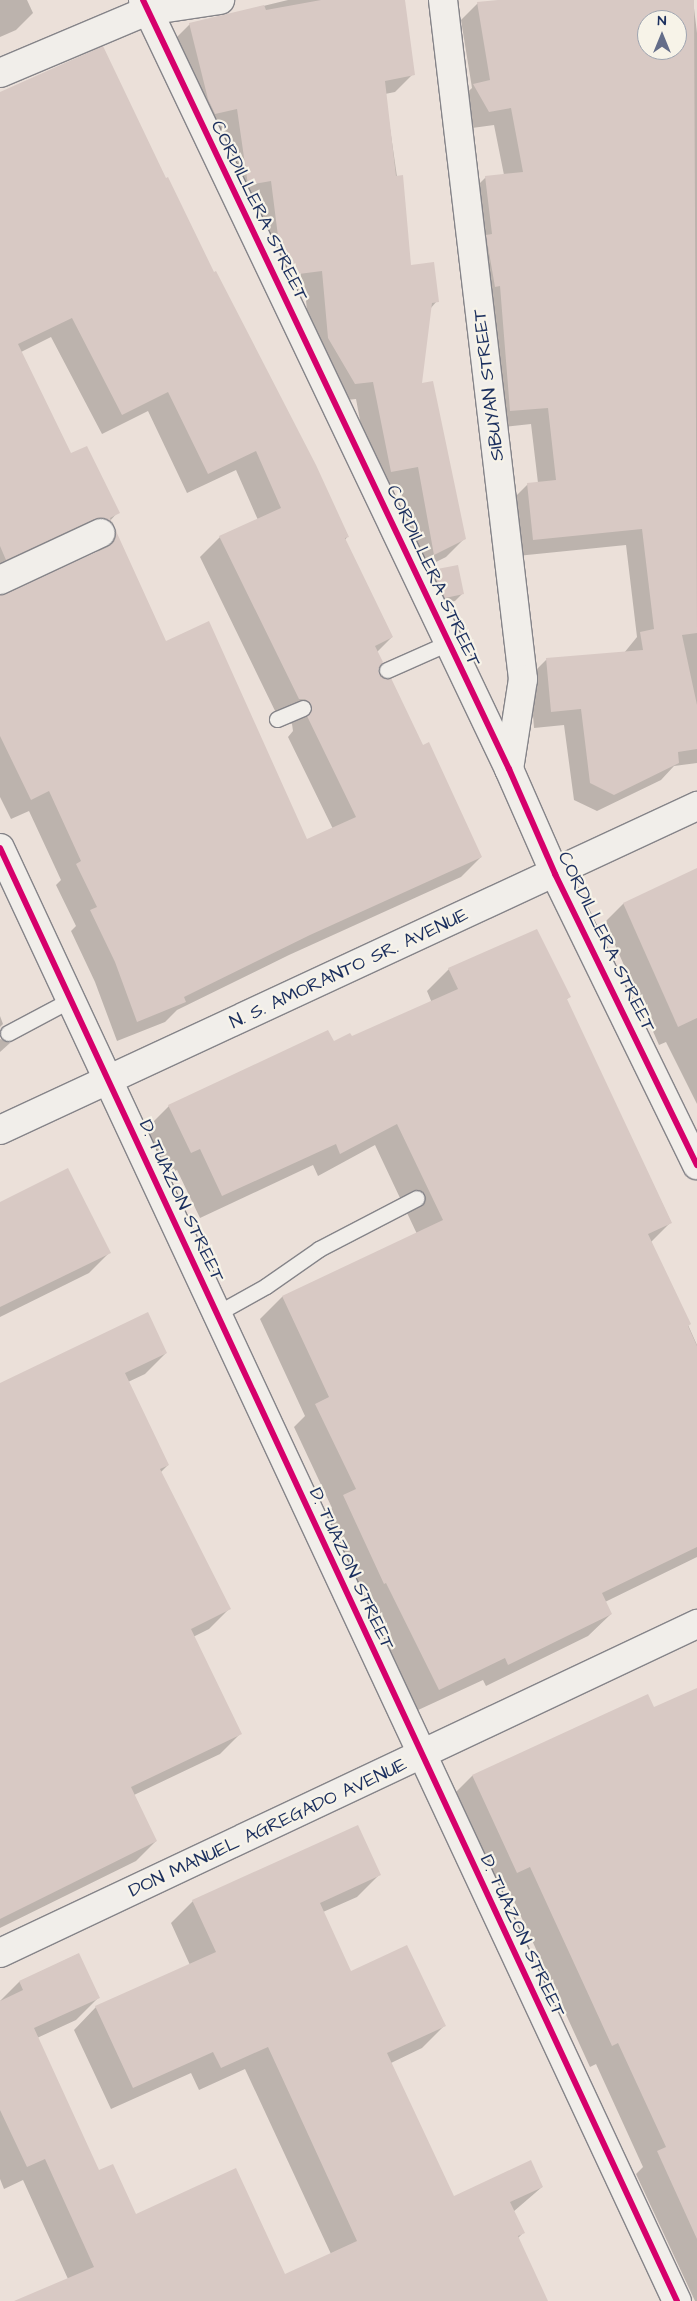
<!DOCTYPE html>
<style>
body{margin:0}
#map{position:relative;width:697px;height:2301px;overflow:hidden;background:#ebe0d9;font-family:"Architects Daughter",sans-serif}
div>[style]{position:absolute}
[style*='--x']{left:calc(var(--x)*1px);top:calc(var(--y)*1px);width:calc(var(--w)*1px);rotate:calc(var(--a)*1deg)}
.shadow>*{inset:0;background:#0003}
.building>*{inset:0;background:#d8c9c4}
.roads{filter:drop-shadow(1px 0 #858489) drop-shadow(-1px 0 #858489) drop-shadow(0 1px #858489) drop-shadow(0 -1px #858489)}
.service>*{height:15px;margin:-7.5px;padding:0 7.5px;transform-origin:7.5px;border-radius:7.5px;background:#f1eeea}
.minor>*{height:28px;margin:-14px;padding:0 14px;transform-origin:14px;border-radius:14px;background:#f1eeea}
.tertiary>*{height:28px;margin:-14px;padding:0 14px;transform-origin:14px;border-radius:14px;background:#f1eeea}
.cycleway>*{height:6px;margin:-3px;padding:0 3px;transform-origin:3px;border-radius:3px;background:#d6006c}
span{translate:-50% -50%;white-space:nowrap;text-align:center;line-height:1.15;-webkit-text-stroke:4.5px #f7f3e8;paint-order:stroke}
.street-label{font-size:19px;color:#1b2f5e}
.north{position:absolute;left:637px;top:10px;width:50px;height:50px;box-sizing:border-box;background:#f7f3e8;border:1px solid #9fa5b1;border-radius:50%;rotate:0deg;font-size:14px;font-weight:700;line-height:20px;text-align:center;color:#1b2f5e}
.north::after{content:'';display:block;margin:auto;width:18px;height:22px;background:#646d89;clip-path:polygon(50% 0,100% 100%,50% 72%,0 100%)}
</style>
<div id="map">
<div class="shadow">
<div style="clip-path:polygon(0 0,27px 0,33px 13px,16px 30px,0 37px)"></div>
<div style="clip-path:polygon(288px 0,404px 0,413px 74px,395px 92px,385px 94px,410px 266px,437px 301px,430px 309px,420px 385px,464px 539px,446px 557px,416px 572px,400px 485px,373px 490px,356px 399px,337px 401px,311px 357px,305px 289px,273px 293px,263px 270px,253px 199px,231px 202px,219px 126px,197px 131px,172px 42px,190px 24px)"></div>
<div style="clip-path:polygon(evenodd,515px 0,693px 0,697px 33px,697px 763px,674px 766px,661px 780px,597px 811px,574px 800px,564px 725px,534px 728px,530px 676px,547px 659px,624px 653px,637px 637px,626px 545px,517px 556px,511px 501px,528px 484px,538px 483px,531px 424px,493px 428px,469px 194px,486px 177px,504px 175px,494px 125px,472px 128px,457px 102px,472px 88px,461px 20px,478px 3px,515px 0,647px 20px,677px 20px,677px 50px,647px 50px,647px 20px)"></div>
<div style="clip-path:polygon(0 93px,165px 180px,348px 536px,345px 540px,392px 637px,377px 652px,378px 675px,423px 746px,481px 857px,461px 877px,289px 955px,177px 1010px,165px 1022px,117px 1041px,95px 982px,71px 931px,76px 926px,56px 885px,61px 880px,29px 811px,11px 819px,0 797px,0 596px,96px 553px,116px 534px,166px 643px,307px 841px,333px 829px,288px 737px,293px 731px,292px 724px,279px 719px,200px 557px,220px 537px,258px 520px,236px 470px,187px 493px,148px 411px,102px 434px,51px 337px,21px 352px,71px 455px,118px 512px,91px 542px,0 573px)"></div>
<div style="clip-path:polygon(457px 567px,462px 594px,455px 601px,437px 605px,425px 579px,432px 571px)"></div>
<div style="clip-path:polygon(697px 870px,697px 1104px,666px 1042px,659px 1045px,605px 922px,623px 904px)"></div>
<div style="clip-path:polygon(449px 969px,570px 996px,566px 1000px,671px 1222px,651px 1242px,697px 1345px,697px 1557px,605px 1602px,611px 1614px,588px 1636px,486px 1686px,483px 1680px,416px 1711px,321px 1518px,332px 1508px,294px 1427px,305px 1416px,260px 1319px,282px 1297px,417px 1234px,375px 1145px,318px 1176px,313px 1165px,200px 1218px,177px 1170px,168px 1175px,146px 1129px,169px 1106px,328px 1032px,333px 1042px,351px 1038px,432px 1003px,427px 991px)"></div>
<div style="clip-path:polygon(0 1016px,3px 1024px,0 1027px)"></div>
<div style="clip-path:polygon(0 1039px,10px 1043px,0 1052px)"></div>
<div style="clip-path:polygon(0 1203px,109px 1253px,89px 1273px,0 1317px)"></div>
<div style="clip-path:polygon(166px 1353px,145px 1374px,128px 1382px,168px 1465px,160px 1473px,229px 1609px,209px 1629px,193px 1637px,240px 1734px,220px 1754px,134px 1795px,156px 1841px,136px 1861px,0 1928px,0 1384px)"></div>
<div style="clip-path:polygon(697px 1689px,697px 2301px,695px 2301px,636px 2174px,643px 2167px,596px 2064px,590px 2067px,508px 1888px,495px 1894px,450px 1798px,472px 1776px,654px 1709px)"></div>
<div style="clip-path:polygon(379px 1875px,357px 1897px,323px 1912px,350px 1972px,444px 2026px,422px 2048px,391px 2063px,453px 2198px,542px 2187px,513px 2212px,523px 2233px,518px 2238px,547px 2301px,17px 2301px,68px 2279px,23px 2180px,4px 2189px,0 2179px,0 2001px,19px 1982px,78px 1954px,98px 1998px,76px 2020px,37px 2038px,98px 2171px,135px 2216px,285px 2276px,331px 2254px,245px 2069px,199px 2090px,191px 2073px,111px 2109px,74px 2030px,96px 2007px,190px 1965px,171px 1923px,193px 1901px)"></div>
</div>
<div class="building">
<div style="clip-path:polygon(321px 0,405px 0,415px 75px,385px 81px,396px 176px,403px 175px,411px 265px,434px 262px,439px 302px,432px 303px,422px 383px,433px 381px,466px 539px,434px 555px,418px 467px,391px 472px,373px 382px,355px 384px,328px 338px,322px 271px,291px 275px,280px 252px,271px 181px,248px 185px,237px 109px,215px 114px,208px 99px,189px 23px,264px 5px,266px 10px)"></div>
<div style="clip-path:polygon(evenodd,498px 0,694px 0,697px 633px,682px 635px,697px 705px,697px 749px,678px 752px,679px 763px,614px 795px,590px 783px,581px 709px,551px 712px,546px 658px,643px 650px,640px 632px,654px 629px,642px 529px,533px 540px,527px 483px,556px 480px,548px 408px,510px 411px,500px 286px,495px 287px,486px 235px,492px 234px,485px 176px,523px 172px,511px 108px,489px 112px,473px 84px,490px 80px,477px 2px,498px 0,647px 20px,677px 20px,677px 50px,647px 50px,647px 20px)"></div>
<div style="clip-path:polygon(103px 46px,166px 178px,168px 177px,214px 272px,216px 271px,316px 465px,349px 537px,345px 538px,393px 637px,375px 646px,383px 662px,378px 669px,379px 674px,391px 678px,423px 745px,429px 742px,482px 857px,310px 935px,184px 997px,186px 1002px,137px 1022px,115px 962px,90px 910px,97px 907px,76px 864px,81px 861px,49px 791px,31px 800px,0 736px,0 595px,108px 547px,114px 542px,116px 531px,166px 641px,209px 621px,307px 839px,356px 817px,307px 716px,312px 710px,311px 704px,305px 699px,299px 699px,219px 536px,281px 508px,256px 451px,208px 474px,168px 392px,122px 415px,72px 318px,18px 344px,71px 453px,87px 446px,120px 513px,110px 518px,112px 523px,103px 518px,94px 519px,6px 560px,0 546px,0 92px)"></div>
<div style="clip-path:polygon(458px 565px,464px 594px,445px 598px,432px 570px)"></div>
<div style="clip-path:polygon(697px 868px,697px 1018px,678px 1027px,623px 903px)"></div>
<div style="clip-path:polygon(537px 929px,571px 997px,567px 999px,672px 1223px,648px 1234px,691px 1324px,688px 1326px,697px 1346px,697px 1547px,602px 1593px,612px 1614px,508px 1665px,505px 1658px,439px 1690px,386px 1583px,384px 1584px,343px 1495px,356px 1489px,315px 1404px,329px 1397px,282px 1296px,443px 1220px,397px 1124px,340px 1154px,336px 1144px,222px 1196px,200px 1149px,191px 1153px,168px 1105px,328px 1030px,334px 1041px,350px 1033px,352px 1036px,458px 989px,448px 968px)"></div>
<div style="clip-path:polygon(68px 1168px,111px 1253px,0 1307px,0 1202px)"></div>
<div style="clip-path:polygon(148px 1312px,167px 1353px,125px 1373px,169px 1465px,160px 1469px,231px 1609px,191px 1629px,242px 1734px,131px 1787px,157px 1841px,0 1919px,0 1383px)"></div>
<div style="clip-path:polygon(697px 1688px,697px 2239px,657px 2151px,666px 2147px,618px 2043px,612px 2046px,530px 1867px,517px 1873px,472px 1775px,648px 1694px,654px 1707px)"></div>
<div style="clip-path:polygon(358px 1825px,381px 1875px,320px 1903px,351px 1971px,407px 1945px,446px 2026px,387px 2053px,454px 2196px,531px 2160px,543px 2187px,510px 2202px,525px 2233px,518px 2236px,548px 2301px,14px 2301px,94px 2267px,45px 2159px,27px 2167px,0 2110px,0 2001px,23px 1990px,19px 1981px,79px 1953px,100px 1998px,34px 2028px,99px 2170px,113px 2164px,136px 2214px,236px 2168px,285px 2274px,357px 2241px,268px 2047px,221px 2068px,213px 2052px,133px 2088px,95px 2006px,216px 1952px,192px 1900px)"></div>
</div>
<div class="roads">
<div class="service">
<div style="--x:387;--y:670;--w:67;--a:-23.9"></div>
<div style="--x:277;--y:719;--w:28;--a:-23"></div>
<div style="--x:8;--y:1033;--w:70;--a:-28"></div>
<div style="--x:216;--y:1314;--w:57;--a:-29.2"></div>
<div style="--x:266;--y:1286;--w:65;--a:-34.9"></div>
<div style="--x:319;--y:1249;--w:110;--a:-27.5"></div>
</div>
<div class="minor">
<div style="--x:143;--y:0;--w:852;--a:64.55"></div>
<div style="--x:509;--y:769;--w:115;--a:66.3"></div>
<div style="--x:555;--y:874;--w:324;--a:64"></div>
<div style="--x:443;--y:0;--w:684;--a:83.28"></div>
<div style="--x:523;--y:679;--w:91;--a:98.8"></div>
<div style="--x:0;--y:73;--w:160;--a:-22.9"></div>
<div style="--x:147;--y:11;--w:74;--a:-8.6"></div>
<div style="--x:0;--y:580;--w:111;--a:-25"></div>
<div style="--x:0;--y:1953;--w:771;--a:-25.27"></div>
</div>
<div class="tertiary">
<div style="--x:0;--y:848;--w:1603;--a:65.02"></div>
<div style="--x:0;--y:1130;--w:769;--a:-24.93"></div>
</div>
</div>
<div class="cycleway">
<div style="--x:143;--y:0;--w:852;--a:64.55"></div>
<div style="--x:509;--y:769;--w:115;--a:66.3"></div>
<div style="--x:555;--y:874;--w:324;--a:64"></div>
<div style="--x:0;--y:848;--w:1603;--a:65.02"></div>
</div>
<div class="street-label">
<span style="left:259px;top:211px;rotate:64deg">CORDILLERA STREET</span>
<span style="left:489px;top:385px;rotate:-97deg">SIBUYAN STREET</span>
<span style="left:433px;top:576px;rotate:65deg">CORDILLERA STREET</span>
<span style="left:606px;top:942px;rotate:64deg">CORDILLERA STREET</span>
<span style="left:349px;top:969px;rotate:-25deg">N. S. AMORANTO SR. AVENUE</span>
<span style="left:181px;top:1201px;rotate:65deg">D. TUAZON STREET</span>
<span style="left:351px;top:1569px;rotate:65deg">D. TUAZON STREET</span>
<span style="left:268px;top:1828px;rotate:-25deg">DON MANUEL AGREGADO AVENUE</span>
<span style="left:522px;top:1936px;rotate:65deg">D. TUAZON STREET</span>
</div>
<div class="north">N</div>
</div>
